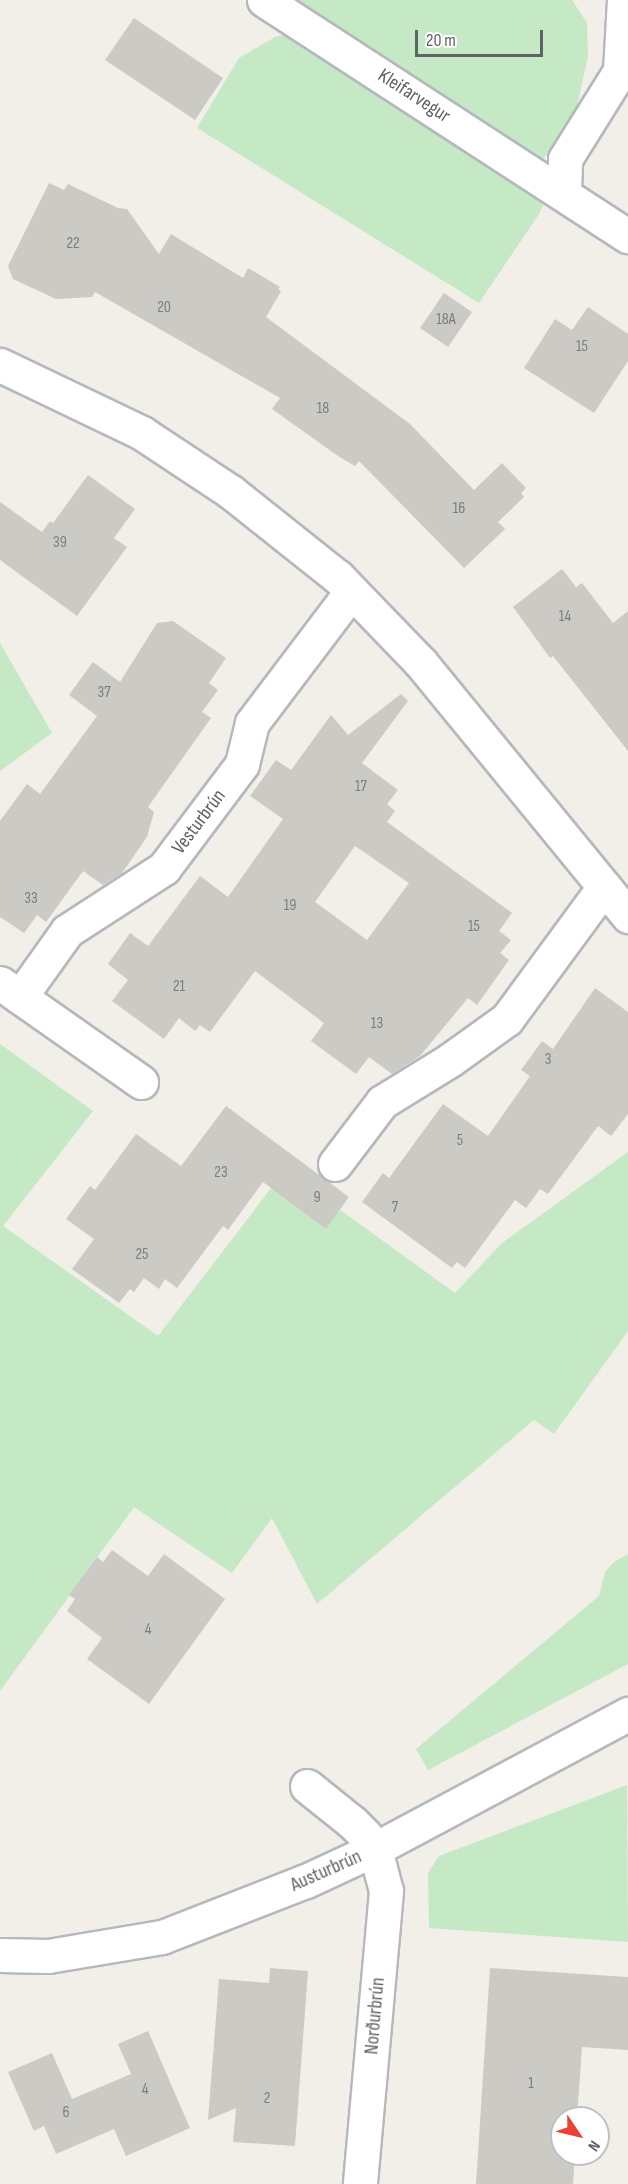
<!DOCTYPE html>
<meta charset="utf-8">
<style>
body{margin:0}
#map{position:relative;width:628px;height:2184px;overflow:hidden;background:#f1efe8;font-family:"Sofia Sans Condensed",sans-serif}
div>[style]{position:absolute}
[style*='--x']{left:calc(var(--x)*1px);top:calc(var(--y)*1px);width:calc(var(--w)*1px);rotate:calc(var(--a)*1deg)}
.green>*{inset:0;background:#c5e8c5}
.building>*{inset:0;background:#cccac5}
.roads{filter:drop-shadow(2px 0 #b5b8bc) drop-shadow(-2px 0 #b5b8bc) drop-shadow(0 2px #b5b8bc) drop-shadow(0 -2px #b5b8bc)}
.minor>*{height:33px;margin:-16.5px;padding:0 16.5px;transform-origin:16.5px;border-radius:16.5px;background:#fff}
span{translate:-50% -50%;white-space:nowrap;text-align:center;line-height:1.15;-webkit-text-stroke:5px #fff;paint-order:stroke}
.number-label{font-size:16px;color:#7a7d7f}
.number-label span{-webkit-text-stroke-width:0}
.street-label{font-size:20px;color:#5f6368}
.north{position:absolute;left:550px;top:2106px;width:60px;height:60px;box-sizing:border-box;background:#fff;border:2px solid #bfc1c3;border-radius:50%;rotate:125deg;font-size:16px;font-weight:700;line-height:24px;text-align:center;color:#5f6368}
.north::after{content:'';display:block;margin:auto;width:21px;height:27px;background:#ea4335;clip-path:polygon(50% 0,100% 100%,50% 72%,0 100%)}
.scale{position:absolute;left:415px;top:30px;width:128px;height:27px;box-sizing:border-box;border:3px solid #5f6368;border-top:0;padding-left:8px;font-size:18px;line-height:21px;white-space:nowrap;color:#5f6368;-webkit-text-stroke:4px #fff;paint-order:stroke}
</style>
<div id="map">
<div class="green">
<div style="clip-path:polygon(288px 0,572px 0,587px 23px,588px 56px,577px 106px,541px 163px)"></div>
<div style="clip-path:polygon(291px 33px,546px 198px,539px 214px,479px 303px,197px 128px,239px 58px,275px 37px)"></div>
<div style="clip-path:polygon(0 643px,52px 733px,0 771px)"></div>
<div style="clip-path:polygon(0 1044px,93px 1111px,3px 1226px,158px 1336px,285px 1170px,455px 1293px,502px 1243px,628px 1152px,628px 1331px,554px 1434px,534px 1420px,317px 1604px,272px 1518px,232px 1573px,134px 1507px,0 1691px)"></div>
<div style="clip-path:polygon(628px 1554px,628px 1664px,428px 1770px,416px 1749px,599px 1596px,605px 1572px,614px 1562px)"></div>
<div style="clip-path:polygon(627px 1785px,628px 1942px,429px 1928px,428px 1873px,439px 1856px)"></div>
</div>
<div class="building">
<div style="clip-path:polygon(134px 18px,223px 78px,195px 120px,105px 60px)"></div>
<div style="clip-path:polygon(49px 183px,64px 190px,68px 184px,118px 208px,127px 209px,159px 254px,171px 234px,243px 278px,248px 268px,280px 287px,278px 289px,281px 291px,266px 317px,410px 424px,474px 490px,502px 463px,526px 488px,521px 493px,524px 497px,498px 522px,505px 529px,464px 568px,359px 461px,355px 466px,338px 456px,272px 409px,280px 398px,95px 292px,92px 297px,56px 299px,13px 279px,8px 266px)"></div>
<div style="clip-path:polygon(444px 293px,472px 312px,448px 347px,420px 328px)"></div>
<div style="clip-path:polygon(588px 307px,628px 334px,628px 361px,594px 413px,524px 368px,555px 319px,572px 330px)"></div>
<div style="clip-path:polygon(88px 475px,135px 509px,114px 538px,127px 547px,77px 616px,0 560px,0 502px,42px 532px,50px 521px,53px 523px)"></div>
<div style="clip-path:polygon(562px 569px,576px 587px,582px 583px,613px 623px,628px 611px,628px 751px,553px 656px,550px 658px,513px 607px)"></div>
<div style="clip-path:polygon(173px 621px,226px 658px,209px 683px,218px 690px,202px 712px,211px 718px,148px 807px,154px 812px,147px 837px,122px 873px,103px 885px,83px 871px,46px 922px,37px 915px,24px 933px,0 917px,0 821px,27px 784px,40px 794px,97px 716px,69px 695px,93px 662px,120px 682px,157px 623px)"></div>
<div style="clip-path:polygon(evenodd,401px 694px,408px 701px,362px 763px,398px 790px,387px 804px,395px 811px,387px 822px,512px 913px,499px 931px,511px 940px,500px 953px,509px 960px,477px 1005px,468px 998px,420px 1056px,392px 1074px,369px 1057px,356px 1074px,311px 1041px,324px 1023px,255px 971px,210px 1032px,200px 1025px,195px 1031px,179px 1018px,164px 1039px,112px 1001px,128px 980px,108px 964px,130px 933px,148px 946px,200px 876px,228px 897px,283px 819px,250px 796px,276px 760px,291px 770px,331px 715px,348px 735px,401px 694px,355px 846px,409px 883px,367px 940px,315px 902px,355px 846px)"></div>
<div style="clip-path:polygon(595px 988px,628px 1012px,628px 1114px,611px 1136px,598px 1126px,548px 1194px,540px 1189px,526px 1208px,515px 1200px,465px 1268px,457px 1262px,452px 1268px,362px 1202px,383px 1173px,389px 1178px,443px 1104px,488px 1136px,530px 1076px,521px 1070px,542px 1041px,553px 1049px)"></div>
<div style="clip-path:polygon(226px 1106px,349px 1197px,326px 1229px,263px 1182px,228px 1230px,223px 1226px,177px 1288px,165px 1279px,159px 1289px,144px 1278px,134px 1292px,130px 1289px,119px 1303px,72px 1269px,94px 1239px,66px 1219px,90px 1186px,95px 1190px,136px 1134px,181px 1166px)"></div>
<div style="clip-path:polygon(112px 1550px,148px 1576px,164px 1554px,225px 1599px,149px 1704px,87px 1659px,102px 1638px,67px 1611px,75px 1599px,69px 1595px,97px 1557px,103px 1562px)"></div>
<div style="clip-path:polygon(270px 1968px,308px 1971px,295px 2146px,233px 2142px,236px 2108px,208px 2120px,219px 1979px,269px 1983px)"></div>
<div style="clip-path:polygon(490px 1968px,628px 1977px,628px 2050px,582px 2047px,577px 2118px,562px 2118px,562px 2154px,575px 2154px,573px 2184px,476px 2184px)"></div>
<div style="clip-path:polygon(148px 2031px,190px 2128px,126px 2156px,114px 2129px,56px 2154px,44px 2126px,34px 2131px,8px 2072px,52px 2053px,72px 2099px,131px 2074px,118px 2044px)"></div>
</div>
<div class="roads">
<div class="minor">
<div style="--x:264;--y:0;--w:434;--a:33"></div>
<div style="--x:564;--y:192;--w:33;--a:-88"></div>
<div style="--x:565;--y:159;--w:104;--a:-58"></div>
<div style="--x:620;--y:71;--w:71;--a:-86.8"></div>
<div style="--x:0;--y:365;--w:157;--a:25.6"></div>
<div style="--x:142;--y:433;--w:107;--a:33.5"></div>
<div style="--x:231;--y:492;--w:137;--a:38.5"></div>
<div style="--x:338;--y:577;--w:120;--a:46"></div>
<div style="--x:421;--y:663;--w:327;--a:50.7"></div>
<div style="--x:0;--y:983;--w:24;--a:35"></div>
<div style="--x:20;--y:997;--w:81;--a:-54.5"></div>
<div style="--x:67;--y:931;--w:116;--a:-33"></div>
<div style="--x:164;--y:868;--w:130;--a:-53.1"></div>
<div style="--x:242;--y:764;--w:42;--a:-76.3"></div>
<div style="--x:252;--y:723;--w:164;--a:-52.9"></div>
<div style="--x:20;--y:997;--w:148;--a:35.1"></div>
<div style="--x:335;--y:1164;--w:78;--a:-52.8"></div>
<div style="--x:382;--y:1102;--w:80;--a:-31.7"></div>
<div style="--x:450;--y:1060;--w:70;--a:-35.7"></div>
<div style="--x:507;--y:1019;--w:164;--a:-53.7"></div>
<div style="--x:307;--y:1786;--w:58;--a:38.7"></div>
<div style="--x:352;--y:1822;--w:18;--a:45"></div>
<div style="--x:365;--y:1835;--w:17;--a:54"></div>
<div style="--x:375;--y:1849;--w:43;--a:75.3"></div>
<div style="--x:386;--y:1891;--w:294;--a:95.1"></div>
<div style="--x:0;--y:1955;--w:48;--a:1.2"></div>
<div style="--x:48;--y:1956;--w:116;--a:-9.5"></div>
<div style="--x:162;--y:1937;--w:155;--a:-21.3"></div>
<div style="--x:306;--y:1881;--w:76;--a:-24.9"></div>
<div style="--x:375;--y:1849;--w:287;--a:-28.1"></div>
</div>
</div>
<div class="number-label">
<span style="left:73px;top:244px">22</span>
<span style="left:164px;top:308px">20</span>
<span style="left:446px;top:320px">18A</span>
<span style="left:582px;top:347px">15</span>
<span style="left:323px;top:409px">18</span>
<span style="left:459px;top:509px">16</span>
<span style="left:60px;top:543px">39</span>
<span style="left:565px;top:617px">14</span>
<span style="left:104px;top:693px">37</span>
<span style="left:361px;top:787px">17</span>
<span style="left:31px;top:899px">33</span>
<span style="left:290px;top:906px">19</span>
<span style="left:474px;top:927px">15</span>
<span style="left:179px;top:987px">21</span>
<span style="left:377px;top:1024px">13</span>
<span style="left:548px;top:1060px">3</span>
<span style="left:460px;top:1141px">5</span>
<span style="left:221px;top:1173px">23</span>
<span style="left:317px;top:1198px">9</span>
<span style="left:395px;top:1208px">7</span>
<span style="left:142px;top:1255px">25</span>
<span style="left:148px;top:1630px">4</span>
<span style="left:531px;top:2084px">1</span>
<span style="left:145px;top:2090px">4</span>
<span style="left:267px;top:2099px">2</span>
<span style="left:66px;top:2113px">6</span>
</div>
<div class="street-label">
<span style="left:414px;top:96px;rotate:33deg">Kleifarvegur</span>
<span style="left:199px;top:822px;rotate:-53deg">Vesturbrún</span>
<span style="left:326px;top:1871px;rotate:-24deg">Austurbrún</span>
<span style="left:375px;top:2016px;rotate:-85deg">Norðurbrún</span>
</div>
<div class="north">N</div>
<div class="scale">20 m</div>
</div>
